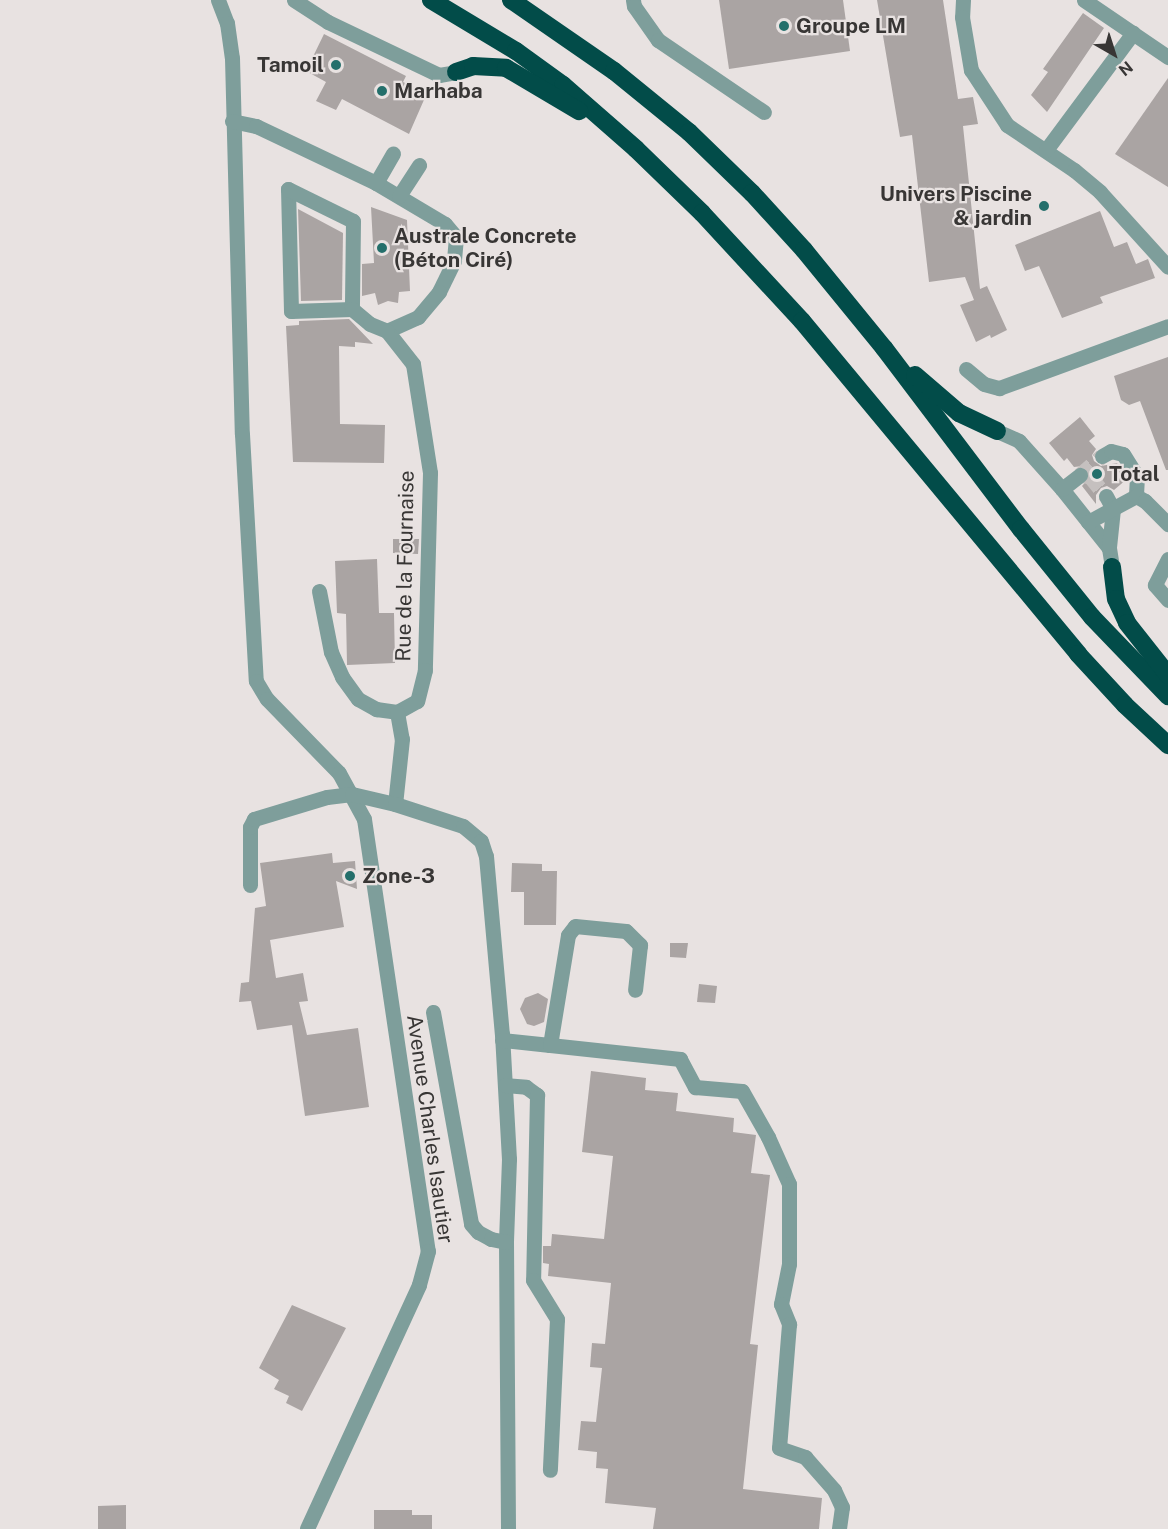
<!DOCTYPE html>
<meta charset="utf-8">
<style>
body{margin:0}
#map{position:relative;width:1168px;height:1529px;overflow:hidden;background:#e8e2e1;font-family:"Public Sans",sans-serif}
div>[style]{position:absolute}
[style*='--x']{left:calc(var(--x)*1px);top:calc(var(--y)*1px);width:calc(var(--w)*1px);rotate:calc(var(--a)*1deg)}
.building>*{inset:0;background:#aaa4a3}
.minor-tunnel>*{height:15px;margin-top:-7.5px;transform-origin:0;background:repeating-linear-gradient(90deg,#c5c0bf 0 15px,transparent 0 23px)}
.minor>*{height:15px;margin:-7.5px;padding:0 7.5px;transform-origin:7.5px;border-radius:7.5px;background:#7e9e9b}
.highway>*{height:18px;margin:-9px;padding:0 9px;transform-origin:9px;border-radius:9px;background:#024c49}
.dots>*{width:16px;height:16px;translate:-50% -50%;box-sizing:border-box;border:3px solid #e8e2e1;border-radius:50%}
span{translate:-50% -50%;white-space:nowrap;text-align:center;line-height:1.15;-webkit-text-stroke:4.5px #e8e2e1;paint-order:stroke}
.poi-label{font-size:21px;color:#383635;font-weight:700}
.left{translate:0 -50%;text-align:left}
.right{translate:-100% -50%;text-align:right}
.street-label{font-size:21px;color:#383635}
.north{position:absolute;left:1084px;top:24px;width:60px;height:60px;-webkit-text-stroke:4px #e8e2e1;paint-order:stroke;rotate:141deg;font-size:16px;font-weight:700;line-height:24px;text-align:center;color:#383635}
.north::after{content:'';display:block;margin:auto;width:21px;height:27px;background:#383635;clip-path:polygon(50% 0,100% 100%,50% 72%,0 100%)}
</style>
<div id="map">
<div class="building">
<div style="clip-path:polygon(719px 0,843px 0,850px 51px,729px 69px)"></div>
<div style="clip-path:polygon(877px 0,943px 0,958px 99px,973px 97px,978px 124px,963px 126px,980px 289px,987px 286px,1007px 330px,991px 338px,990px 335px,976px 342px,960px 305px,974px 300px,965px 277px,929px 282px,912px 135px,900px 137px)"></div>
<div style="clip-path:polygon(1083px 13px,1104px 28px,1047px 112px,1031px 95px,1048px 72px,1043px 69px)"></div>
<div style="clip-path:polygon(324px 34px,406px 76px,403px 82px,427px 93px,409px 134px,342px 99px,336px 110px,316px 101px,326px 82px,306px 71px)"></div>
<div style="clip-path:polygon(1168px 78px,1168px 187px,1115px 154px)"></div>
<div style="clip-path:polygon(371px 207px,407px 220px,410px 291px,399px 292px,398px 303px,388px 301px,378px 305px,375px 293px,362px 296px,362px 264px,374px 263px)"></div>
<div style="clip-path:polygon(298px 209px,343px 233px,342px 300px,301px 301px)"></div>
<div style="clip-path:polygon(1100px 211px,1114px 247px,1127px 242px,1136px 264px,1148px 259px,1155px 278px,1100px 297px,1103px 303px,1062px 318px,1039px 266px,1025px 271px,1015px 245px)"></div>
<div style="clip-path:polygon(349px 319px,373px 344px,355px 342px,355px 347px,339px 346px,340px 424px,385px 425px,384px 463px,293px 462px,286px 326px,299px 325px,299px 321px)"></div>
<div style="clip-path:polygon(1168px 357px,1168px 470px,1166px 470px,1140px 401px,1129px 405px,1121px 400px,1114px 376px)"></div>
<div style="clip-path:polygon(1080px 417px,1095px 436px,1089px 441px,1096px 449px,1092px 455px,1094px 461px,1101px 466px,1117px 463px,1127px 479px,1114px 490px,1107px 486px,1101px 488px,1096px 495px,1096px 504px,1082px 486px,1089px 478px,1088px 470px,1083px 466px,1074px 467px,1067px 458px,1064px 461px,1049px 443px)"></div>
<div style="clip-path:polygon(393px 539px,419px 539px,418px 554px,393px 553px)"></div>
<div style="clip-path:polygon(377px 559px,379px 613px,394px 613px,395px 663px,347px 665px,346px 614px,337px 613px,335px 561px)"></div>
<div style="clip-path:polygon(332px 853px,333px 863px,355px 861px,357px 889px,336px 881px,344px 927px,270px 940px,276px 978px,303px 973px,308px 1001px,299px 1002px,307px 1035px,358px 1028px,369px 1107px,305px 1116px,292px 1025px,257px 1030px,251px 1001px,239px 1002px,241px 983px,249px 982px,255px 908px,266px 906px,260px 863px)"></div>
<div style="clip-path:polygon(512px 863px,542px 864px,542px 871px,557px 871px,556px 925px,524px 925px,524px 892px,511px 892px)"></div>
<div style="clip-path:polygon(670px 943px,688px 943px,686px 958px,670px 957px)"></div>
<div style="clip-path:polygon(699px 984px,717px 986px,715px 1003px,697px 1002px)"></div>
<div style="clip-path:polygon(538px 993px,548px 999px,544px 1022px,534px 1026px,527px 1024px,520px 1009px,525px 998px)"></div>
<div style="clip-path:polygon(591px 1071px,646px 1078px,645px 1090px,678px 1093px,676px 1111px,734px 1118px,733px 1132px,756px 1135px,751px 1173px,770px 1175px,750px 1344px,758px 1345px,743px 1489px,822px 1498px,819px 1529px,653px 1529px,656px 1508px,605px 1503px,608px 1469px,596px 1468px,597px 1452px,578px 1450px,581px 1421px,596px 1422px,602px 1368px,590px 1367px,592px 1343px,605px 1344px,611px 1283px,548px 1276px,549px 1264px,543px 1263px,543px 1246px,551px 1246px,552px 1234px,604px 1239px,613px 1156px,582px 1152px)"></div>
<div style="clip-path:polygon(292px 1305px,346px 1328px,302px 1411px,286px 1403px,289px 1396px,274px 1389px,279px 1380px,259px 1368px)"></div>
<div style="clip-path:polygon(126px 1505px,126px 1529px,98px 1529px,98px 1506px)"></div>
<div style="clip-path:polygon(374px 1510px,412px 1510px,412px 1515px,432px 1515px,432px 1529px,374px 1529px)"></div>
</div>
<div class="minor-tunnel">
<div style="--x:1080;--y:475;--w:10;--a:6"></div>
<div style="--x:1090;--y:476;--w:26;--a:51"></div>
<div style="--x:1080;--y:475;--w:29;--a:-41"></div>
</div>
<div class="minor">
<div style="--x:218;--y:0;--w:25;--a:69"></div>
<div style="--x:227;--y:23;--w:35;--a:82"></div>
<div style="--x:232;--y:58;--w:376;--a:88.5"></div>
<div style="--x:242;--y:434;--w:247;--a:86.8"></div>
<div style="--x:256;--y:681;--w:21;--a:59"></div>
<div style="--x:267;--y:699;--w:103;--a:45.8"></div>
<div style="--x:339;--y:773;--w:52;--a:61.5"></div>
<div style="--x:364;--y:819;--w:437;--a:81.6"></div>
<div style="--x:428;--y:1251;--w:35;--a:105"></div>
<div style="--x:419;--y:1285;--w:268;--a:114.7"></div>
<div style="--x:294;--y:0;--w:40;--a:32.9"></div>
<div style="--x:328;--y:22;--w:123;--a:25.5"></div>
<div style="--x:439;--y:75;--w:17;--a:-10"></div>
<div style="--x:633;--y:0;--w:6;--a:81"></div>
<div style="--x:634;--y:6;--w:42;--a:54.8"></div>
<div style="--x:658;--y:40;--w:128;--a:34.2"></div>
<div style="--x:963;--y:0;--w:17;--a:93"></div>
<div style="--x:962;--y:17;--w:54;--a:80.4"></div>
<div style="--x:971;--y:70;--w:66;--a:56.8"></div>
<div style="--x:1007;--y:125;--w:81;--a:33.9"></div>
<div style="--x:1074;--y:170;--w:34;--a:40"></div>
<div style="--x:1100;--y:192;--w:101;--a:47.8"></div>
<div style="--x:1084;--y:0;--w:102;--a:34.2"></div>
<div style="--x:232;--y:121;--w:25;--a:12"></div>
<div style="--x:256;--y:126;--w:133;--a:25.4"></div>
<div style="--x:376;--y:183;--w:80;--a:30.7"></div>
<div style="--x:445;--y:224;--w:17;--a:50"></div>
<div style="--x:456;--y:237;--w:24;--a:95"></div>
<div style="--x:454;--y:261;--w:34;--a:116"></div>
<div style="--x:439;--y:292;--w:33;--a:130"></div>
<div style="--x:418;--y:317;--w:34;--a:156"></div>
<div style="--x:387;--y:331;--w:42;--a:51.8"></div>
<div style="--x:413;--y:364;--w:110;--a:81.1"></div>
<div style="--x:430;--y:473;--w:197;--a:91.5"></div>
<div style="--x:425;--y:670;--w:32;--a:104"></div>
<div style="--x:417;--y:701;--w:23;--a:151"></div>
<div style="--x:1046;--y:150;--w:146;--a:-53.4"></div>
<div style="--x:376;--y:183;--w:34;--a:-60"></div>
<div style="--x:399;--y:196;--w:37;--a:-57"></div>
<div style="--x:352;--y:309;--w:61;--a:178.1"></div>
<div style="--x:291;--y:311;--w:122;--a:-91.4"></div>
<div style="--x:288;--y:189;--w:72;--a:26.2"></div>
<div style="--x:353;--y:221;--w:88;--a:90.7"></div>
<div style="--x:352;--y:309;--w:23;--a:40"></div>
<div style="--x:370;--y:324;--w:18;--a:22"></div>
<div style="--x:966;--y:369;--w:23;--a:40"></div>
<div style="--x:984;--y:384;--w:16;--a:15"></div>
<div style="--x:999;--y:388;--w:180;--a:-20.1"></div>
<div style="--x:997;--y:431;--w:24;--a:24"></div>
<div style="--x:1019;--y:441;--w:64;--a:48.1"></div>
<div style="--x:1062;--y:489;--w:75;--a:51.5"></div>
<div style="--x:1109;--y:548;--w:19;--a:81"></div>
<div style="--x:1102;--y:456;--w:10;--a:-29"></div>
<div style="--x:1111;--y:451;--w:12;--a:14"></div>
<div style="--x:1123;--y:454;--w:26;--a:58"></div>
<div style="--x:1137;--y:476;--w:20;--a:93"></div>
<div style="--x:1062;--y:489;--w:23;--a:-38"></div>
<div style="--x:1106;--y:496;--w:15;--a:62"></div>
<div style="--x:1113;--y:509;--w:39;--a:96"></div>
<div style="--x:1088;--y:522;--w:55;--a:-28.4"></div>
<div style="--x:1136;--y:496;--w:10;--a:29"></div>
<div style="--x:1145;--y:501;--w:33;--a:45"></div>
<div style="--x:1168;--y:559;--w:29;--a:117"></div>
<div style="--x:1155;--y:585;--w:20;--a:49"></div>
<div style="--x:319;--y:591;--w:62;--a:78.9"></div>
<div style="--x:331;--y:652;--w:27;--a:66"></div>
<div style="--x:342;--y:677;--w:27;--a:54"></div>
<div style="--x:358;--y:699;--w:21;--a:29"></div>
<div style="--x:376;--y:709;--w:21;--a:8"></div>
<div style="--x:397;--y:712;--w:27;--a:80"></div>
<div style="--x:402;--y:739;--w:65;--a:96.1"></div>
<div style="--x:250;--y:885;--w:58;--a:-90"></div>
<div style="--x:250;--y:827;--w:9;--a:-63"></div>
<div style="--x:254;--y:819;--w:76;--a:-16.8"></div>
<div style="--x:327;--y:797;--w:25;--a:-7"></div>
<div style="--x:352;--y:794;--w:44;--a:13.1"></div>
<div style="--x:395;--y:804;--w:71;--a:17.9"></div>
<div style="--x:463;--y:826;--w:23;--a:40"></div>
<div style="--x:481;--y:841;--w:16;--a:72"></div>
<div style="--x:486;--y:856;--w:179;--a:84.9"></div>
<div style="--x:502;--y:1034;--w:125;--a:86.8"></div>
<div style="--x:509;--y:1159;--w:83;--a:92.1"></div>
<div style="--x:506;--y:1242;--w:287;--a:89.6"></div>
<div style="--x:433;--y:1012;--w:215;--a:79.8"></div>
<div style="--x:471;--y:1224;--w:11;--a:49"></div>
<div style="--x:478;--y:1232;--w:15;--a:28"></div>
<div style="--x:491;--y:1239;--w:15;--a:11"></div>
<div style="--x:502;--y:1040;--w:48;--a:5.9"></div>
<div style="--x:550;--y:1045;--w:111;--a:-80.7"></div>
<div style="--x:568;--y:935;--w:11;--a:-52"></div>
<div style="--x:575;--y:926;--w:51;--a:5.6"></div>
<div style="--x:626;--y:931;--w:20;--a:45"></div>
<div style="--x:640;--y:945;--w:45;--a:96.3"></div>
<div style="--x:550;--y:1045;--w:131;--a:6.1"></div>
<div style="--x:680;--y:1059;--w:32;--a:62"></div>
<div style="--x:695;--y:1087;--w:47;--a:4.9"></div>
<div style="--x:742;--y:1091;--w:53;--a:60.5"></div>
<div style="--x:768;--y:1137;--w:51;--a:65.9"></div>
<div style="--x:789;--y:1184;--w:80;--a:90"></div>
<div style="--x:789;--y:1264;--w:41;--a:101.3"></div>
<div style="--x:781;--y:1304;--w:22;--a:68"></div>
<div style="--x:789;--y:1324;--w:124;--a:94.6"></div>
<div style="--x:779;--y:1448;--w:28;--a:19"></div>
<div style="--x:805;--y:1457;--w:44;--a:48.7"></div>
<div style="--x:834;--y:1490;--w:19;--a:65"></div>
<div style="--x:842;--y:1507;--w:22;--a:98"></div>
<div style="--x:505;--y:1085;--w:21;--a:5"></div>
<div style="--x:526;--y:1087;--w:14;--a:36"></div>
<div style="--x:537;--y:1095;--w:185;--a:91.2"></div>
<div style="--x:533;--y:1280;--w:46;--a:58.4"></div>
<div style="--x:557;--y:1319;--w:151;--a:92.7"></div>
</div>
<div class="highway">
<div style="--x:431;--y:0;--w:99;--a:31"></div>
<div style="--x:516;--y:51;--w:58;--a:35.9"></div>
<div style="--x:563;--y:85;--w:97;--a:41.2"></div>
<div style="--x:636;--y:149;--w:92;--a:44.1"></div>
<div style="--x:702;--y:213;--w:147;--a:47.2"></div>
<div style="--x:802;--y:321;--w:433;--a:50.3"></div>
<div style="--x:1078;--y:654;--w:69;--a:47.3"></div>
<div style="--x:1125;--y:705;--w:59;--a:42.9"></div>
<div style="--x:511;--y:0;--w:125;--a:34.6"></div>
<div style="--x:614;--y:71;--w:97;--a:39.1"></div>
<div style="--x:689;--y:132;--w:88;--a:44.1"></div>
<div style="--x:752;--y:193;--w:77;--a:47.6"></div>
<div style="--x:804;--y:250;--w:127;--a:50.8"></div>
<div style="--x:884;--y:348;--w:227;--a:52.9"></div>
<div style="--x:1021;--y:529;--w:113;--a:51.1"></div>
<div style="--x:1092;--y:617;--w:110;--a:46.1"></div>
<div style="--x:456;--y:72;--w:18;--a:-19"></div>
<div style="--x:473;--y:66;--w:33;--a:3"></div>
<div style="--x:506;--y:68;--w:85;--a:30.5"></div>
<div style="--x:915;--y:375;--w:58;--a:40.8"></div>
<div style="--x:959;--y:413;--w:42;--a:25.3"></div>
<div style="--x:1112;--y:567;--w:32;--a:83"></div>
<div style="--x:1116;--y:599;--w:26;--a:65"></div>
<div style="--x:1127;--y:623;--w:66;--a:51.7"></div>
</div>
<div class="dots">
<div style="left:784px;top:26px;background:#246f6b"></div>
<div style="left:336px;top:65px;background:#246f6b"></div>
<div style="left:382px;top:91px;background:#246f6b"></div>
<div style="left:1044px;top:206px;background:#246f6b"></div>
<div style="left:382px;top:248px;background:#246f6b"></div>
<div style="left:1097px;top:474px;background:#246f6b"></div>
<div style="left:350px;top:876px;background:#246f6b"></div>
</div>
<div class="poi-label">
<span class="left" style="left:796px;top:26px">Groupe LM</span>
<span class="right" style="left:324px;top:65px">Tamoil</span>
<span class="left" style="left:394px;top:91px">Marhaba</span>
<span class="right" style="left:1032px;top:206px">Univers Piscine<br>&amp; jardin</span>
<span class="left" style="left:394px;top:248px">Australe Concrete<br>(Béton Ciré)</span>
<span class="left" style="left:1109px;top:474px">Total</span>
<span class="left" style="left:362px;top:876px">Zone-3</span>
</div>
<div class="street-label">
<span style="left:405px;top:566px;rotate:-89deg">Rue de la Fournaise</span>
<span style="left:430px;top:1129px;rotate:82deg">Avenue Charles Isautier</span>
</div>
<div class="north">N</div>
</div>
